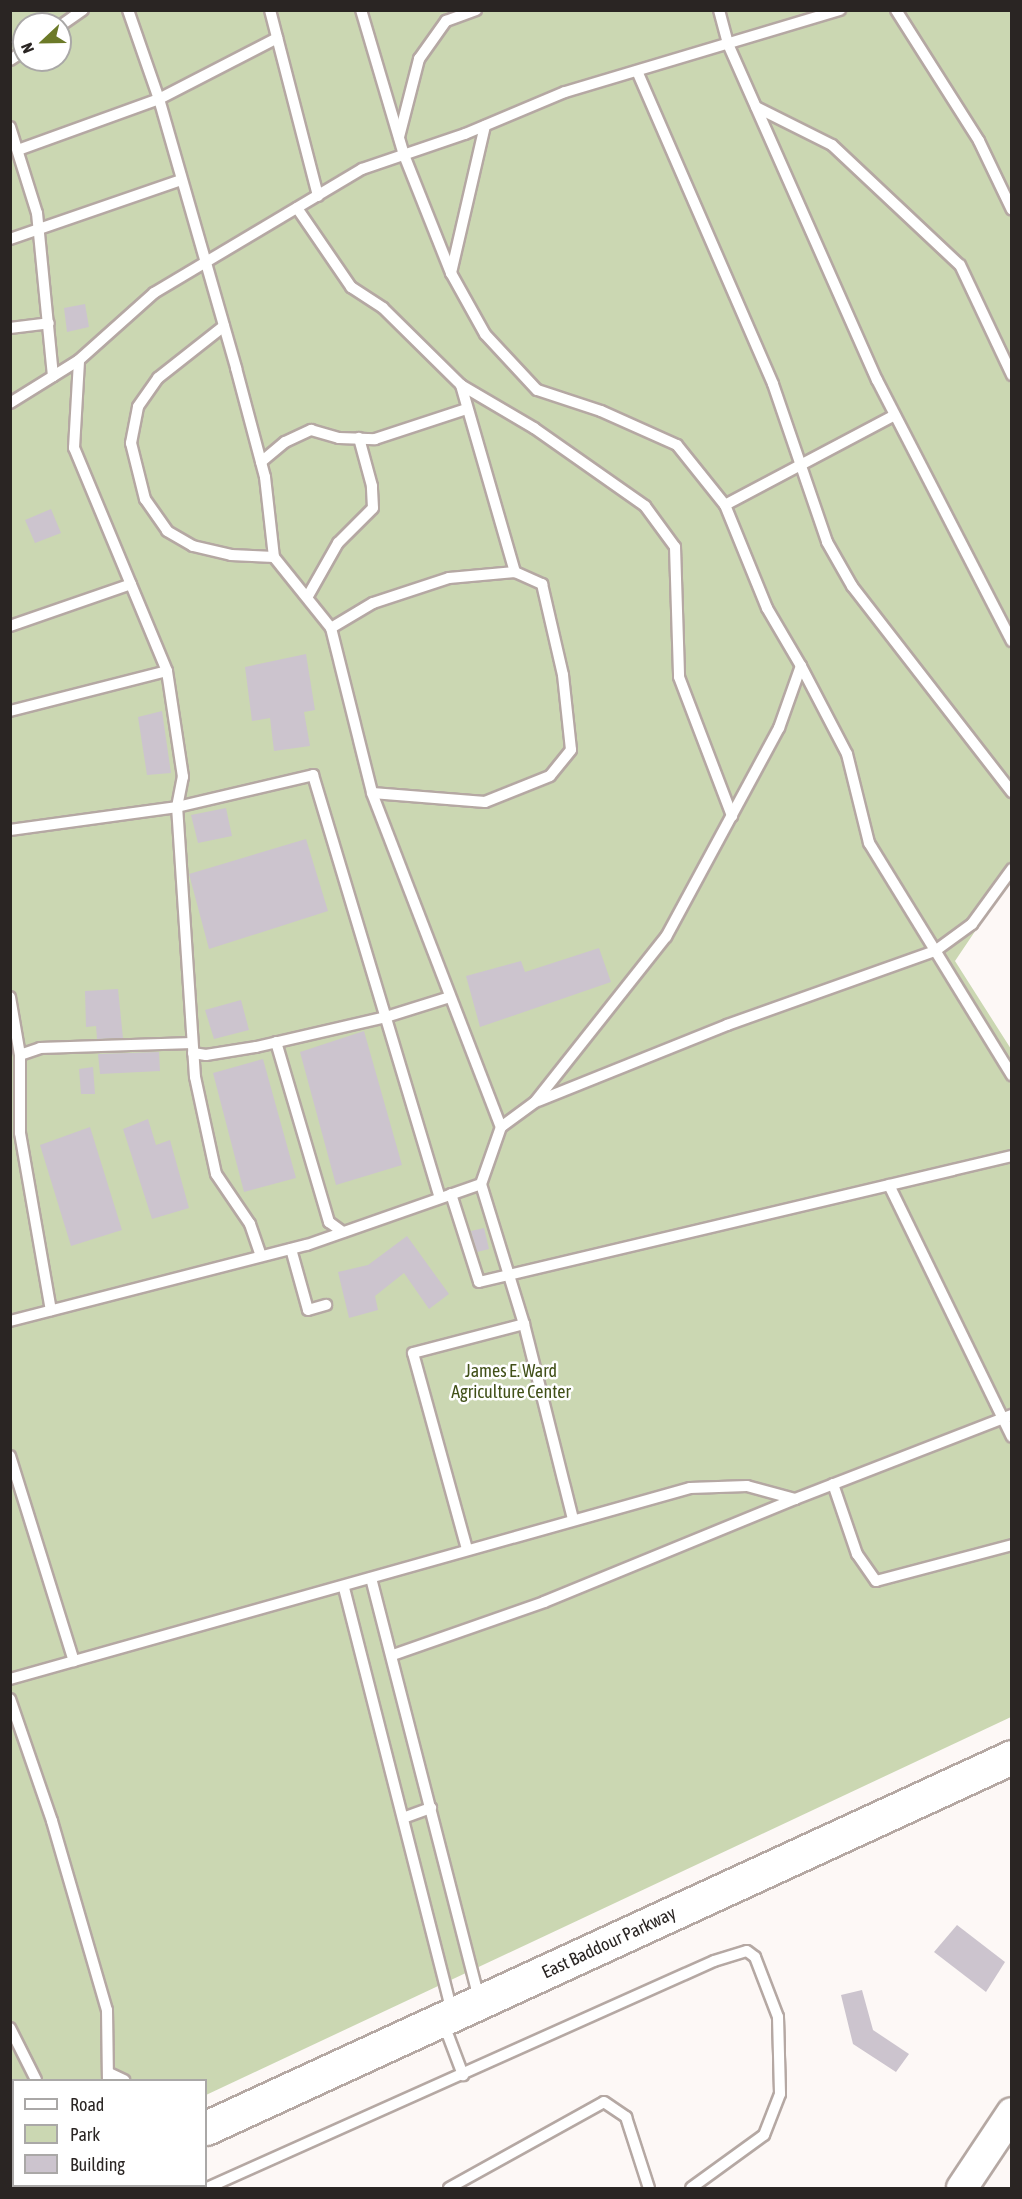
<!DOCTYPE html>
<style>
body{margin:0}
#map{position:relative;width:1022px;height:2199px;overflow:hidden;background:#fdf8f6;font-family:"Asap Condensed",sans-serif}
div>[style]{position:absolute}
[style*='--x']{left:calc(var(--x)*1px);top:calc(var(--y)*1px);width:calc(var(--w)*1px);rotate:calc(var(--a)*1deg)}
.green>*{inset:0;background:#cbd7b2}
.building>*{inset:0;background:#ccc4ce}
.roads{filter:drop-shadow(2px 0 #b5a8a3) drop-shadow(-2px 0 #b5a8a3) drop-shadow(0 2px #b5a8a3) drop-shadow(0 -2px #b5a8a3)}
.lane>*{height:10px;margin:-5px;padding:0 5px;transform-origin:5px;border-radius:5px;background:#fff}
.secondary>*{height:30px;margin:-15px;padding:0 15px;transform-origin:15px;border-radius:15px;background:#fff}
.primary>*{height:33px;margin:-16.5px;padding:0 16.5px;transform-origin:16.5px;border-radius:16.5px;background:#fff}
span{translate:-50% -50%;white-space:nowrap;text-align:center;line-height:1.15;-webkit-text-stroke:5px #fff;paint-order:stroke}
.park-label{font-size:18px;color:#415018}
.street-label{font-size:18px;color:#2a2523}
.frame{position:absolute;inset:0;border:12px solid #2a2523;pointer-events:none}
.legend{position:absolute;left:12px;top:2079px;width:195px;height:108px;box-sizing:border-box;background:#fff;border:2px solid #aaa8a7;margin:0;padding:8px 10px;list-style:none;font-size:18px;color:#2a2523}
.legend li{display:flex;align-items:center;gap:12px;height:30px}
.legend b{width:30px;border:2px solid #aaa8a7}
.north{position:absolute;left:12px;top:12px;width:60px;height:60px;box-sizing:border-box;background:#fff;border:2px solid #aaa8a7;border-radius:50%;rotate:248deg;font-size:16px;font-weight:700;line-height:24px;text-align:center;color:#2a2523}
.north::after{content:'';display:block;margin:auto;width:21px;height:27px;background:#6c7a28;clip-path:polygon(50% 0,100% 100%,50% 72%,0 100%)}
</style>
<div id="map">
<div class="green">
<div style="clip-path:polygon(evenodd,11px 11px,1011px 11px,1011px 878px,955px 961px,1011px 1049px,1011px 1717px,206px 2095px,206px 2080px,14px 2080px,11px 2186px,11px 11px,24px 24px,60px 24px,60px 60px,24px 60px,24px 24px)"></div>
</div>
<div class="building">
<div style="clip-path:polygon(85px 304px,89px 327px,67px 332px,64px 308px)"></div>
<div style="clip-path:polygon(51px 509px,61px 533px,35px 543px,25px 520px)"></div>
<div style="clip-path:polygon(306px 654px,315px 710px,304px 712px,310px 746px,274px 751px,270px 718px,252px 721px,245px 667px)"></div>
<div style="clip-path:polygon(162px 711px,171px 773px,147px 775px,138px 717px)"></div>
<div style="clip-path:polygon(226px 808px,232px 836px,198px 843px,191px 815px)"></div>
<div style="clip-path:polygon(306px 839px,328px 911px,209px 949px,189px 874px)"></div>
<div style="clip-path:polygon(599px 948px,611px 982px,480px 1027px,466px 976px,521px 961px,525px 972px)"></div>
<div style="clip-path:polygon(118px 989px,123px 1038px,97px 1039px,96px 1026px,86px 1027px,85px 991px)"></div>
<div style="clip-path:polygon(241px 1000px,249px 1030px,214px 1039px,205px 1010px)"></div>
<div style="clip-path:polygon(364px 1031px,402px 1165px,336px 1185px,300px 1052px)"></div>
<div style="clip-path:polygon(159px 1052px,160px 1071px,100px 1074px,98px 1054px)"></div>
<div style="clip-path:polygon(263px 1059px,296px 1178px,244px 1192px,213px 1073px)"></div>
<div style="clip-path:polygon(93px 1067px,95px 1094px,81px 1094px,79px 1069px)"></div>
<div style="clip-path:polygon(148px 1119px,156px 1145px,170px 1140px,189px 1208px,152px 1219px,123px 1129px)"></div>
<div style="clip-path:polygon(90px 1127px,122px 1230px,71px 1246px,40px 1145px)"></div>
<div style="clip-path:polygon(484px 1228px,489px 1249px,477px 1252px,471px 1231px)"></div>
<div style="clip-path:polygon(407px 1236px,449px 1294px,429px 1309px,404px 1273px,375px 1296px,378px 1310px,349px 1318px,338px 1272px,368px 1265px)"></div>
<div style="clip-path:polygon(957px 1925px,1005px 1962px,986px 1992px,934px 1952px)"></div>
<div style="clip-path:polygon(862px 1990px,873px 2030px,909px 2054px,896px 2072px,853px 2044px,841px 1995px)"></div>
</div>
<div class="roads">
<div class="lane">
<div style="--x:128;--y:10;--w:94;--a:70.8"></div>
<div style="--x:159;--y:99;--w:280;--a:74"></div>
<div style="--x:236;--y:368;--w:113;--a:75.1"></div>
<div style="--x:265;--y:477;--w:81;--a:83.6"></div>
<div style="--x:274;--y:557;--w:91;--a:51.2"></div>
<div style="--x:331;--y:628;--w:170;--a:76"></div>
<div style="--x:372;--y:793;--w:358;--a:68.9"></div>
<div style="--x:270;--y:10;--w:192;--a:75.5"></div>
<div style="--x:719;--y:10;--w:35;--a:75"></div>
<div style="--x:728;--y:44;--w:368;--a:66.1"></div>
<div style="--x:877;--y:380;--w:294;--a:62.7"></div>
<div style="--x:896;--y:10;--w:155;--a:57.6"></div>
<div style="--x:979;--y:141;--w:76;--a:64.4"></div>
<div style="--x:60;--y:26;--w:28;--a:-35"></div>
<div style="--x:10;--y:60;--w:17;--a:-33"></div>
<div style="--x:637;--y:71;--w:341;--a:66.5"></div>
<div style="--x:773;--y:384;--w:167;--a:71.1"></div>
<div style="--x:827;--y:542;--w:51;--a:60.4"></div>
<div style="--x:852;--y:586;--w:261;--a:52.2"></div>
<div style="--x:756;--y:107;--w:85;--a:26.6"></div>
<div style="--x:832;--y:145;--w:175;--a:43.2"></div>
<div style="--x:960;--y:265;--w:122;--a:64.7"></div>
<div style="--x:10;--y:127;--w:90;--a:72.6"></div>
<div style="--x:37;--y:213;--w:164;--a:84.4"></div>
<div style="--x:399;--y:137;--w:81;--a:-75.6"></div>
<div style="--x:419;--y:59;--w:47;--a:-54.6"></div>
<div style="--x:446;--y:21;--w:32;--a:-20"></div>
<div style="--x:18;--y:150;--w:150;--a:-19.9"></div>
<div style="--x:159;--y:99;--w:133;--a:-27.3"></div>
<div style="--x:297;--y:208;--w:96;--a:55.6"></div>
<div style="--x:351;--y:287;--w:38;--a:33"></div>
<div style="--x:383;--y:308;--w:110;--a:44.6"></div>
<div style="--x:461;--y:385;--w:85;--a:30.5"></div>
<div style="--x:534;--y:428;--w:136;--a:35.1"></div>
<div style="--x:645;--y:506;--w:51;--a:53.8"></div>
<div style="--x:675;--y:547;--w:130;--a:88.2"></div>
<div style="--x:679;--y:677;--w:149;--a:69.1"></div>
<div style="--x:10;--y:239;--w:181;--a:-19"></div>
<div style="--x:451;--y:273;--w:151;--a:-77"></div>
<div style="--x:224;--y:326;--w:84;--a:141.8"></div>
<div style="--x:158;--y:378;--w:35;--a:125"></div>
<div style="--x:138;--y:407;--w:37;--a:101"></div>
<div style="--x:131;--y:443;--w:58;--a:76"></div>
<div style="--x:145;--y:499;--w:39;--a:55"></div>
<div style="--x:167;--y:531;--w:30;--a:30"></div>
<div style="--x:193;--y:546;--w:39;--a:13"></div>
<div style="--x:231;--y:555;--w:43;--a:2.7"></div>
<div style="--x:10;--y:328;--w:39;--a:-7"></div>
<div style="--x:461;--y:385;--w:195;--a:73.9"></div>
<div style="--x:10;--y:403;--w:81;--a:-31.9"></div>
<div style="--x:261;--y:462;--w:31;--a:-40"></div>
<div style="--x:285;--y:442;--w:29;--a:-25"></div>
<div style="--x:311;--y:430;--w:29;--a:16"></div>
<div style="--x:339;--y:438;--w:36;--a:2"></div>
<div style="--x:375;--y:439;--w:97;--a:-18.1"></div>
<div style="--x:725;--y:505;--w:192;--a:-27.9"></div>
<div style="--x:308;--y:596;--w:61;--a:-60.5"></div>
<div style="--x:338;--y:543;--w:49;--a:-45"></div>
<div style="--x:373;--y:508;--w:22;--a:-93"></div>
<div style="--x:372;--y:486;--w:50;--a:-105.2"></div>
<div style="--x:10;--y:626;--w:128;--a:-19.1"></div>
<div style="--x:331;--y:628;--w:49;--a:-30.8"></div>
<div style="--x:373;--y:603;--w:80;--a:-18.2"></div>
<div style="--x:449;--y:578;--w:66;--a:-5.2"></div>
<div style="--x:515;--y:572;--w:30;--a:24"></div>
<div style="--x:542;--y:584;--w:93;--a:77"></div>
<div style="--x:563;--y:675;--w:75;--a:83.9"></div>
<div style="--x:571;--y:750;--w:33;--a:129"></div>
<div style="--x:550;--y:776;--w:70;--a:158.2"></div>
<div style="--x:485;--y:802;--w:113;--a:-175.4"></div>
<div style="--x:801;--y:666;--w:99;--a:62.4"></div>
<div style="--x:847;--y:754;--w:92;--a:76.1"></div>
<div style="--x:869;--y:843;--w:273;--a:58.4"></div>
<div style="--x:10;--y:711;--w:162;--a:-14.3"></div>
<div style="--x:10;--y:830;--w:169;--a:-7.8"></div>
<div style="--x:177;--y:807;--w:140;--a:-13.2"></div>
<div style="--x:313;--y:775;--w:441;--a:73.3"></div>
<div style="--x:10;--y:997;--w:59;--a:80.2"></div>
<div style="--x:20;--y:1055;--w:78;--a:90"></div>
<div style="--x:20;--y:1133;--w:180;--a:80.1"></div>
<div style="--x:276;--y:1042;--w:188;--a:73.6"></div>
<div style="--x:329;--y:1222;--w:17;--a:36"></div>
<div style="--x:193;--y:1053;--w:13;--a:9"></div>
<div style="--x:206;--y:1055;--w:51;--a:-9.1"></div>
<div style="--x:256;--y:1047;--w:133;--a:-13"></div>
<div style="--x:386;--y:1017;--w:67;--a:-17.4"></div>
<div style="--x:20;--y:1055;--w:21;--a:-19"></div>
<div style="--x:40;--y:1048;--w:152;--a:-1.9"></div>
<div style="--x:538;--y:1101;--w:204;--a:-21.9"></div>
<div style="--x:727;--y:1025;--w:221;--a:-19.6"></div>
<div style="--x:935;--y:951;--w:46;--a:-36.1"></div>
<div style="--x:972;--y:924;--w:68;--a:-54"></div>
<div style="--x:889;--y:1185;--w:280;--a:64"></div>
<div style="--x:451;--y:1194;--w:92;--a:72.3"></div>
<div style="--x:479;--y:1282;--w:548;--a:-13.3"></div>
<div style="--x:291;--y:1249;--w:63;--a:74.4"></div>
<div style="--x:308;--y:1310;--w:19;--a:-16"></div>
<div style="--x:261;--y:1256;--w:34;--a:-109"></div>
<div style="--x:250;--y:1224;--w:60;--a:-124.2"></div>
<div style="--x:216;--y:1174;--w:99;--a:-102.2"></div>
<div style="--x:195;--y:1077;--w:271;--a:-93.8"></div>
<div style="--x:177;--y:807;--w:31;--a:-79"></div>
<div style="--x:183;--y:777;--w:107;--a:-98.6"></div>
<div style="--x:167;--y:671;--w:242;--a:-112.6"></div>
<div style="--x:74;--y:448;--w:88;--a:-86.7"></div>
<div style="--x:79;--y:360;--w:101;--a:-41.8"></div>
<div style="--x:154;--y:293;--w:242;--a:-30.8"></div>
<div style="--x:362;--y:169;--w:109;--a:-18.8"></div>
<div style="--x:465;--y:134;--w:108;--a:-22.8"></div>
<div style="--x:565;--y:92;--w:287;--a:-16.6"></div>
<div style="--x:10;--y:1321;--w:307;--a:-14.4"></div>
<div style="--x:307;--y:1245;--w:184;--a:-19.3"></div>
<div style="--x:481;--y:1184;--w:60;--a:-70.7"></div>
<div style="--x:501;--y:1127;--w:42;--a:-36.3"></div>
<div style="--x:535;--y:1102;--w:211;--a:-51.6"></div>
<div style="--x:666;--y:937;--w:238;--a:-61.6"></div>
<div style="--x:779;--y:728;--w:66;--a:-70.5"></div>
<div style="--x:801;--y:666;--w:67;--a:-120.4"></div>
<div style="--x:767;--y:608;--w:111;--a:-112.2"></div>
<div style="--x:725;--y:505;--w:77;--a:-128.7"></div>
<div style="--x:677;--y:445;--w:83;--a:-155.9"></div>
<div style="--x:601;--y:411;--w:67;--a:-161.8"></div>
<div style="--x:537;--y:390;--w:76;--a:-132.9"></div>
<div style="--x:485;--y:334;--w:70;--a:-119.1"></div>
<div style="--x:451;--y:273;--w:127;--a:-111.7"></div>
<div style="--x:404;--y:155;--w:151;--a:-106.5"></div>
<div style="--x:524;--y:1324;--w:201;--a:75.9"></div>
<div style="--x:10;--y:1456;--w:215;--a:72.7"></div>
<div style="--x:833;--y:1484;--w:74;--a:71.1"></div>
<div style="--x:857;--y:1554;--w:33;--a:55"></div>
<div style="--x:876;--y:1581;--w:141;--a:-14.8"></div>
<div style="--x:467;--y:1549;--w:203;--a:-105.4"></div>
<div style="--x:413;--y:1353;--w:115;--a:-14.6"></div>
<div style="--x:524;--y:1324;--w:146;--a:-107.1"></div>
<div style="--x:371;--y:1578;--w:435;--a:75.6"></div>
<div style="--x:344;--y:1588;--w:438;--a:75.7"></div>
<div style="--x:393;--y:1655;--w:160;--a:-19.3"></div>
<div style="--x:544;--y:1602;--w:271;--a:-22.3"></div>
<div style="--x:10;--y:1679;--w:706;--a:-15.69"></div>
<div style="--x:690;--y:1488;--w:57;--a:-2"></div>
<div style="--x:747;--y:1486;--w:50;--a:15.2"></div>
<div style="--x:795;--y:1499;--w:233;--a:-21.2"></div>
<div style="--x:10;--y:1699;--w:129;--a:71"></div>
<div style="--x:52;--y:1821;--w:197;--a:73.8"></div>
<div style="--x:107;--y:2010;--w:70;--a:89.2"></div>
<div style="--x:403;--y:1818;--w:30;--a:-20"></div>
<div style="--x:443;--y:2022;--w:57;--a:69.3"></div>
<div style="--x:10;--y:2028;--w:58;--a:63.4"></div>
<div style="--x:109;--y:2073;--w:17;--a:25"></div>
<div style="--x:10;--y:2128;--w:4;--a:-27"></div>
<div style="--x:181;--y:2186;--w:2;--a:63"></div>
<div style="--x:207;--y:2188;--w:555;--a:-24.12"></div>
<div style="--x:714;--y:1961;--w:34;--a:-17"></div>
<div style="--x:747;--y:1951;--w:10;--a:37"></div>
<div style="--x:755;--y:1957;--w:64;--a:69"></div>
<div style="--x:778;--y:2017;--w:77;--a:88.5"></div>
<div style="--x:780;--y:2094;--w:44;--a:111.3"></div>
<div style="--x:764;--y:2135;--w:90;--a:144"></div>
<div style="--x:449;--y:2188;--w:177;--a:-29"></div>
<div style="--x:604;--y:2102;--w:27;--a:34"></div>
<div style="--x:626;--y:2117;--w:75;--a:72.1"></div>
</div>
<div class="secondary">
<div style="--x:962;--y:2188;--w:90;--a:-56.3"></div>
</div>
<div class="primary">
<div style="--x:206;--y:2128;--w:887;--a:-24.72"></div>
<div style="--x:75;--y:2188;--w:6;--a:-18"></div>
</div>
</div>
<div class="park-label">
<span style="left:511px;top:1382px">James E. Ward<br>Agriculture Center</span>
</div>
<div class="street-label">
<span style="left:609px;top:1943px;rotate:-25deg">East Baddour Parkway</span>
</div>
<div class="frame"></div>
<ul class="legend">
<li><b style="height:8px;background:#fff"></b>Road</li>
<li><b style="height:16px;background:#cbd7b2"></b>Park</li>
<li><b style="height:16px;background:#ccc4ce"></b>Building</li>
</ul>
<div class="north">N</div>
</div>
